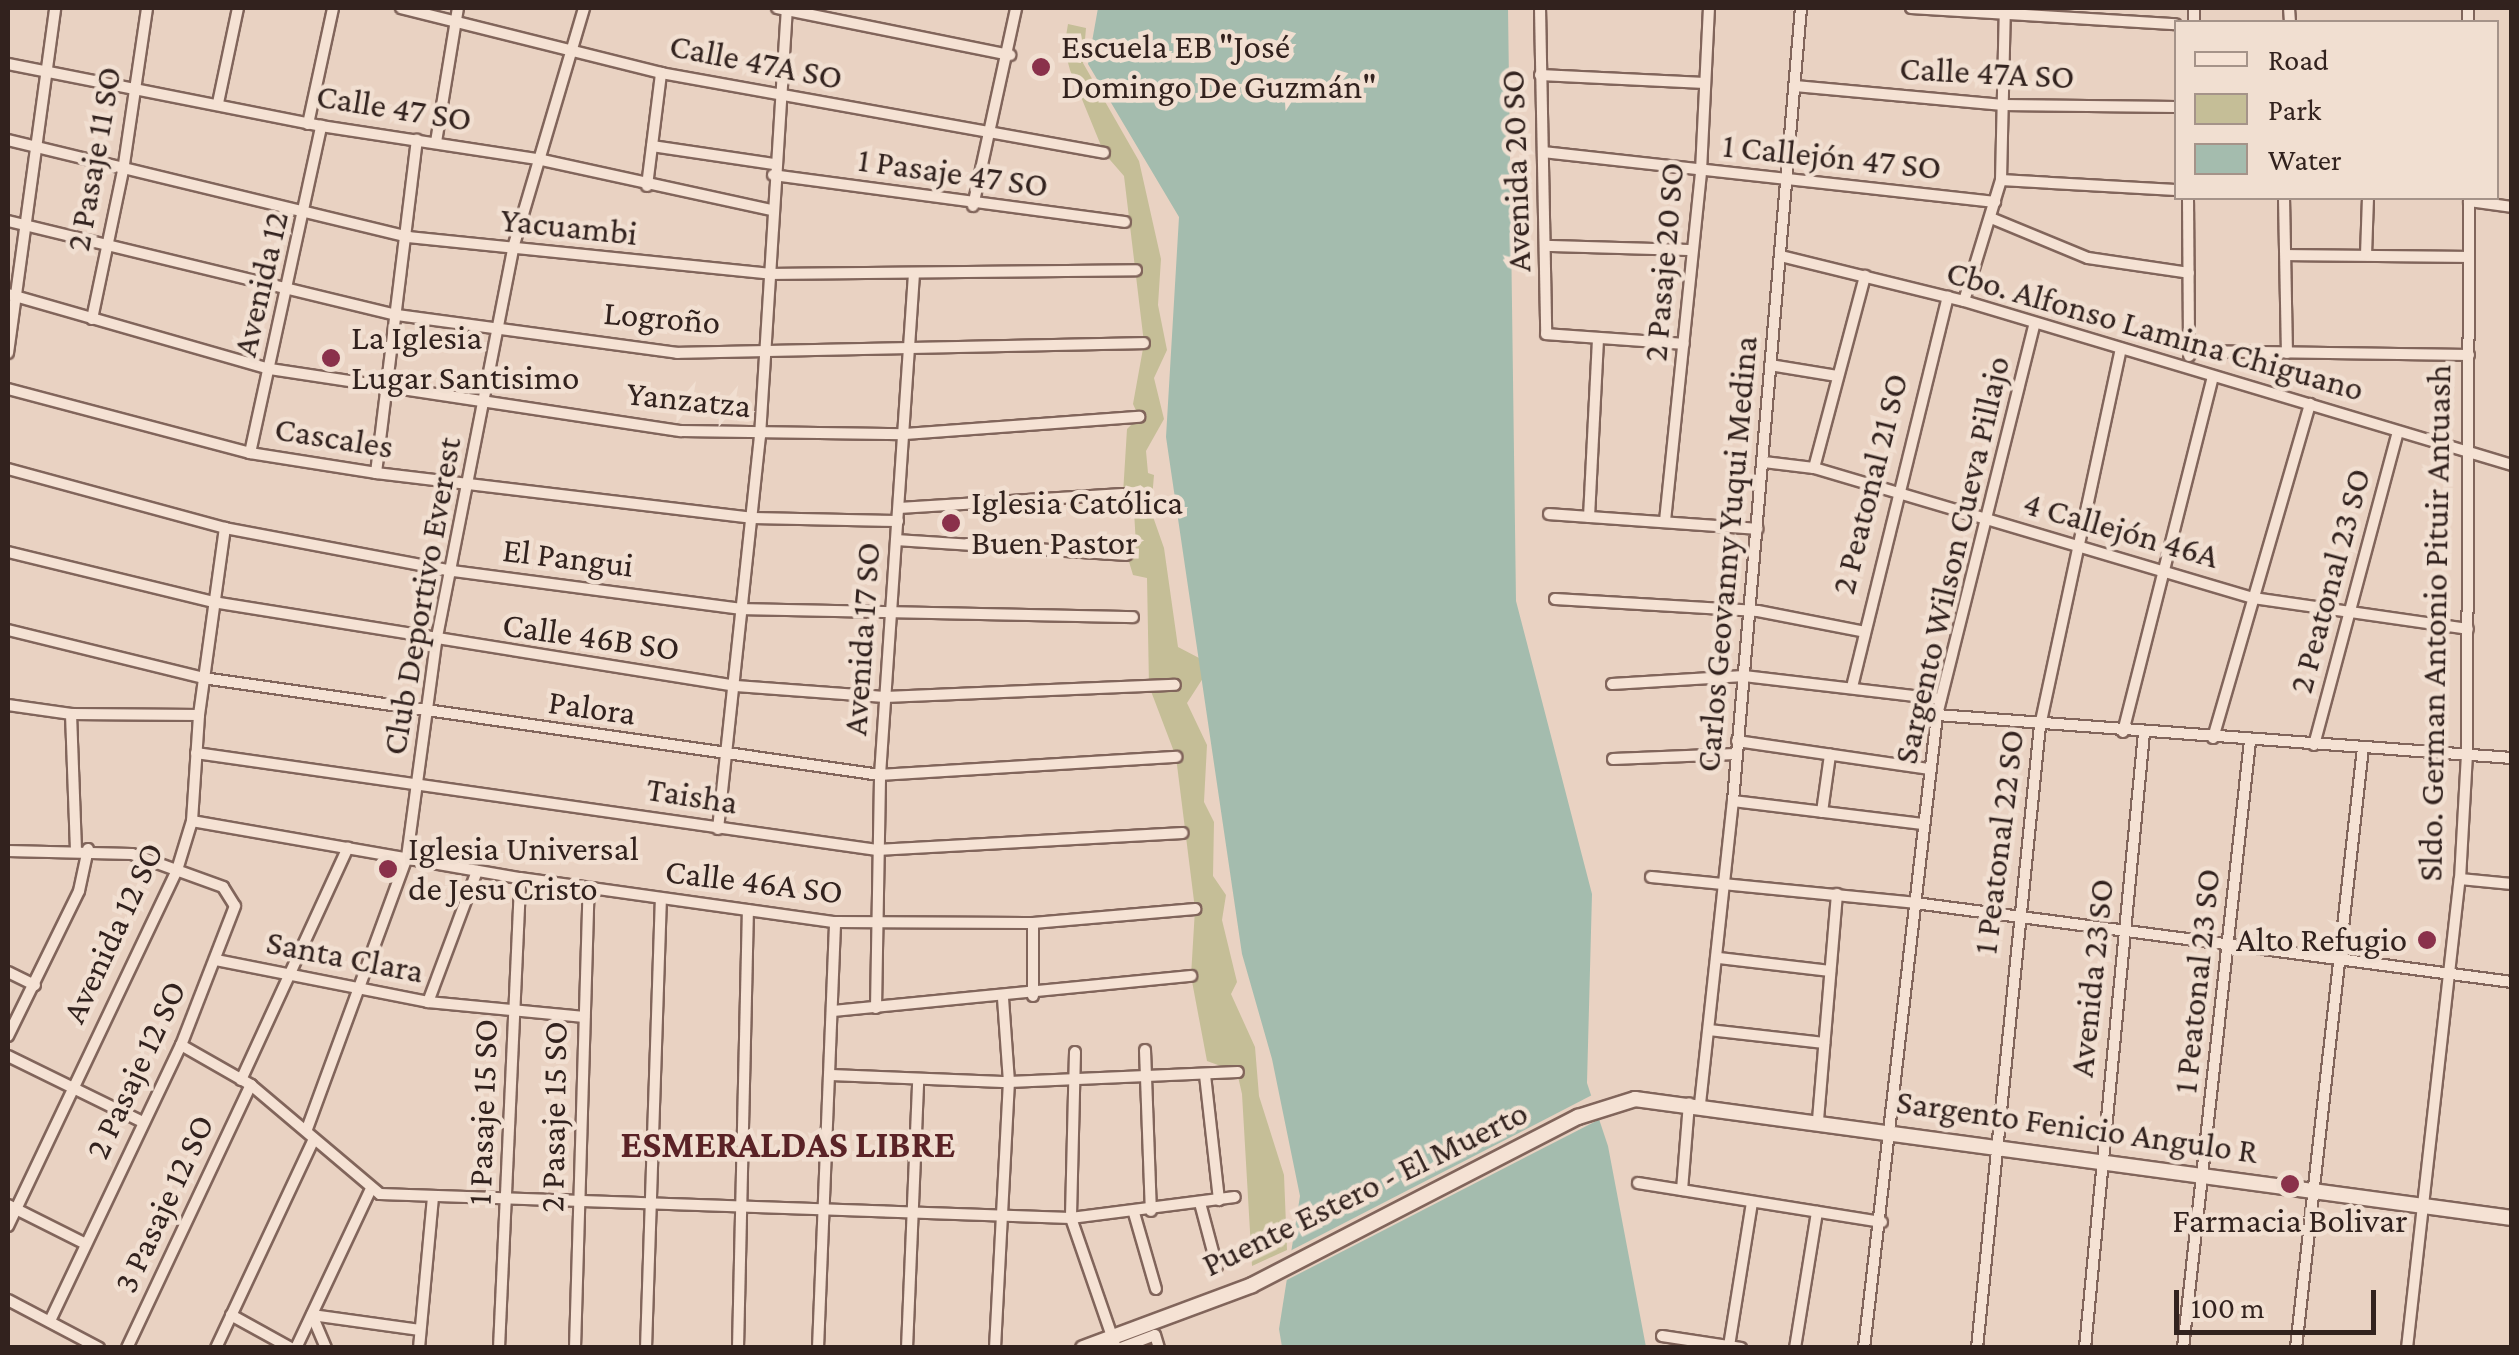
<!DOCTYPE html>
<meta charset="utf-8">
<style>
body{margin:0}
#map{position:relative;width:2519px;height:1355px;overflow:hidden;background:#e9d2c2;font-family:"Crimson Pro",serif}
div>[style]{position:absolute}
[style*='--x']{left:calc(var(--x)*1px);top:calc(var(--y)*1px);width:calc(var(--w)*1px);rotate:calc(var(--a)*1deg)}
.green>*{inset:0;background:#c5be97}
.water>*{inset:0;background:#a4bcae}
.pier>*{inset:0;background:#e9d2c2}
.roads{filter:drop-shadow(2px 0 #81655b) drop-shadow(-2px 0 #81655b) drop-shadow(0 2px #81655b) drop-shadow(0 -2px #81655b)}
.minor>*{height:10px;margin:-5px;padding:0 5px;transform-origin:5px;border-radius:5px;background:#f5e2d4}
.tertiary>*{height:14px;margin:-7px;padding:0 7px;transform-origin:7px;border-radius:7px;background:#f5e2d4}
.dots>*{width:28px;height:28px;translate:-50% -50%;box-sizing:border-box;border:5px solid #f1dfd1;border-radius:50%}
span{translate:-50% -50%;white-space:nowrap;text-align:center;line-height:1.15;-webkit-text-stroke:9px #f1dfd1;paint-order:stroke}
.poi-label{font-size:35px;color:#32221e}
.left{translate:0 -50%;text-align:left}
.right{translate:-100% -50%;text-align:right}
.street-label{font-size:35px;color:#32221e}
.neighbourhood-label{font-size:38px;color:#5a2226;font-weight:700}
.frame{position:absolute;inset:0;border:10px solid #32221e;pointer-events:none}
.legend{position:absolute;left:2174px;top:20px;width:325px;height:180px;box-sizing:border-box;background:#f1dfd1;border:2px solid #a59389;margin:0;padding:12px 18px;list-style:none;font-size:30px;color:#32221e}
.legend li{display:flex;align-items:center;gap:20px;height:50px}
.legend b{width:50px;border:2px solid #a59389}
.scale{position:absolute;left:2174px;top:1290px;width:202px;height:45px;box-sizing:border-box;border:5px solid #32221e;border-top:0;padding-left:12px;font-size:30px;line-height:35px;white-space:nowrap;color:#32221e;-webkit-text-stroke:8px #f1dfd1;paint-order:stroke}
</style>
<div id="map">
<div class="green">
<div style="clip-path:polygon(1068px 24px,1086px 28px,1083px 63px,1139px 161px,1161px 259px,1158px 305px,1167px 350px,1154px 378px,1164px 419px,1146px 451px,1148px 473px,1154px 475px,1151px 511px,1164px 548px,1178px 647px,1201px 659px,1205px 675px,1187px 703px,1207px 745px,1204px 802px,1214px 822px,1213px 876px,1226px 895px,1222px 920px,1237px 982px,1231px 994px,1255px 1047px,1259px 1096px,1284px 1175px,1287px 1250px,1252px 1266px,1242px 1094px,1237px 1072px,1207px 1061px,1191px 976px,1195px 909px,1176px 757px,1149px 686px,1147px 578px,1133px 575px,1127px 555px,1136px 545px,1134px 511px,1123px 494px,1127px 429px,1139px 417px,1133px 404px,1144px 343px,1124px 176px,1104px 153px,1070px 70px,1064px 48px)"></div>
</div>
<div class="water">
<div style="clip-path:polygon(1098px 8px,1508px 8px,1516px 601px,1592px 894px,1587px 1083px,1608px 1146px,1646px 1347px,1282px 1347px,1279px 1329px,1300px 1196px,1272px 1059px,1242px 954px,1166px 437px,1179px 217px,1088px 64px)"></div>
</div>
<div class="pier">
<div style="clip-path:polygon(1596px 1093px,1604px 1117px,1281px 1283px,1286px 1253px)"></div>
</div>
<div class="roads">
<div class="minor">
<div style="--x:401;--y:8;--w:268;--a:14"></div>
<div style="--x:661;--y:73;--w:450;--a:10.2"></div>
<div style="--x:777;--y:8;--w:238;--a:11.4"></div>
<div style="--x:1540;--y:8;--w:326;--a:88.9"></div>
<div style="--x:1546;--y:334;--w:138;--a:4.1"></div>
<div style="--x:1911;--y:8;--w:265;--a:3.5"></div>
<div style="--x:2289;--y:8;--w:14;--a:86"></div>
<div style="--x:2468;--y:8;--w:14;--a:90"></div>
<div style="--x:2194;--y:22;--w:14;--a:-90"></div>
<div style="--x:8;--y:64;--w:319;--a:11.2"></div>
<div style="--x:321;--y:126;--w:224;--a:8.7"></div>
<div style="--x:542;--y:160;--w:234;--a:12.3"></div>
<div style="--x:1540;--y:75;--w:165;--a:2.8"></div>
<div style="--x:1795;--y:86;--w:209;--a:5.2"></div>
<div style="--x:2003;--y:105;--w:173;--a:0.7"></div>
<div style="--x:218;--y:103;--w:97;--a:-78.1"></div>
<div style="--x:308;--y:124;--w:119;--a:-77.8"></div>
<div style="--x:8;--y:140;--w:412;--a:13.6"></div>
<div style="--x:408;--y:237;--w:365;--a:5.8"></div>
<div style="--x:771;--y:274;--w:365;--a:-0.6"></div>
<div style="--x:436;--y:142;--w:136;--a:-80.7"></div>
<div style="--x:652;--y:146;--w:123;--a:8.4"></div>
<div style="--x:1543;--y:152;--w:455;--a:6.3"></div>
<div style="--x:773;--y:175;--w:355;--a:7.6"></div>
<div style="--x:2001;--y:180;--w:175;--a:3.3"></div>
<div style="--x:647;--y:186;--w:114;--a:-82.9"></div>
<div style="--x:2188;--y:198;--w:158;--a:89.6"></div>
<div style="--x:2284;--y:198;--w:155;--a:88.9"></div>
<div style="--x:2469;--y:201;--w:43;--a:7.9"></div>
<div style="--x:973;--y:206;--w:203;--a:-77.7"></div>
<div style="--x:1991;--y:218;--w:105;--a:22.4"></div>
<div style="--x:2088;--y:258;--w:102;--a:8.4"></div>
<div style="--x:8;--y:221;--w:400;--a:13.6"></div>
<div style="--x:397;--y:315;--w:283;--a:7.7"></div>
<div style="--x:677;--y:353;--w:467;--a:-1.2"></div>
<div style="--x:1548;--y:246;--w:144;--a:1.6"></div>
<div style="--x:2286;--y:255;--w:182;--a:0.6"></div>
<div style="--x:2366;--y:255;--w:57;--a:-88"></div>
<div style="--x:1781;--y:256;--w:188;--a:13.8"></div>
<div style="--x:1964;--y:301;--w:572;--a:16.66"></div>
<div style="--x:8;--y:294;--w:273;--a:16"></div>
<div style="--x:270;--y:369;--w:416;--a:8.6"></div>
<div style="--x:681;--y:431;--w:224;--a:0.8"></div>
<div style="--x:905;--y:434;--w:235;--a:-4.2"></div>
<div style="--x:1964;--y:301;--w:127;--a:-73"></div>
<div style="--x:2001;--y:180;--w:172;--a:-88.7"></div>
<div style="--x:92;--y:319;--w:151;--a:-78.2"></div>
<div style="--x:123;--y:171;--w:165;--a:-81.6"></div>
<div style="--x:2189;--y:351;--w:280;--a:0.8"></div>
<div style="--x:8;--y:353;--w:348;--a:-82.2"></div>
<div style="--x:1770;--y:365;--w:68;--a:9.3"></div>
<div style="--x:8;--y:389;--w:250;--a:14.8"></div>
<div style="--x:250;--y:453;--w:128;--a:9"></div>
<div style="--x:376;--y:473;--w:380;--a:6.8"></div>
<div style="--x:753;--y:518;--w:145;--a:1.2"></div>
<div style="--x:250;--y:453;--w:335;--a:-77.7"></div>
<div style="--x:1764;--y:462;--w:50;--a:6.8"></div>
<div style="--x:1814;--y:468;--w:458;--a:16.5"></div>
<div style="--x:2253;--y:598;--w:217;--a:8.2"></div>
<div style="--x:1814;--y:468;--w:199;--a:-75.1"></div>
<div style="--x:8;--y:469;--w:225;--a:15.2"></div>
<div style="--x:225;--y:528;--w:232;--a:10.7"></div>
<div style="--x:453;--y:571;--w:292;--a:7.5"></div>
<div style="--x:743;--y:609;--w:390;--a:1.2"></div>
<div style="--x:376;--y:473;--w:336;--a:-83"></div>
<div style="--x:899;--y:508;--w:224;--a:-3.6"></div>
<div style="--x:1549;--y:514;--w:209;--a:4.1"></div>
<div style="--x:1589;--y:517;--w:179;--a:-87.1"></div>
<div style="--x:1665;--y:521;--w:352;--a:-84.1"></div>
<div style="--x:1701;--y:171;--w:163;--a:-87.2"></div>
<div style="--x:897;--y:540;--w:230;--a:3.7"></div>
<div style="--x:8;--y:552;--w:211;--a:13.7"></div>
<div style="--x:213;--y:602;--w:530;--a:9.12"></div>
<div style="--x:736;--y:686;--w:149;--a:4.2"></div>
<div style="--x:885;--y:697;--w:290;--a:-2.4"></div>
<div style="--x:1555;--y:599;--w:203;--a:3.4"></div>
<div style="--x:1758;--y:611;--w:105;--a:11"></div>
<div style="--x:8;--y:630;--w:201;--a:13.8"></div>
<div style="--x:203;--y:678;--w:684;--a:8.15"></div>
<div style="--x:880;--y:775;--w:297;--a:-3.5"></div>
<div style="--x:1612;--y:684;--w:132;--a:-3.5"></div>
<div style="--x:1744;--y:676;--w:198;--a:6.7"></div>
<div style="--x:1852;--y:687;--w:402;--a:-76.2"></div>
<div style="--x:8;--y:705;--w:64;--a:8.1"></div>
<div style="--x:71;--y:714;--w:128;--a:0.4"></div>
<div style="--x:71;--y:714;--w:135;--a:87.9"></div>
<div style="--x:1937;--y:715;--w:577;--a:4.28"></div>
<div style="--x:2123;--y:732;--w:366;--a:-75.8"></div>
<div style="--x:2213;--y:738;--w:348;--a:-73.8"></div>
<div style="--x:1737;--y:741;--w:195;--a:8.3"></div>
<div style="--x:2314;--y:745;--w:324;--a:-75"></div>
<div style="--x:196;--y:753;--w:688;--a:8.11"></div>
<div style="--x:877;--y:850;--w:306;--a:-3.2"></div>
<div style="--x:1613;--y:759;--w:123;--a:-2.3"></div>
<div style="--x:1733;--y:801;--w:191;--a:6.9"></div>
<div style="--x:1822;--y:812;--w:58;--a:-82"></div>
<div style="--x:192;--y:821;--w:333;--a:9.9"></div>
<div style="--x:520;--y:878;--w:318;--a:8"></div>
<div style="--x:835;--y:922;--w:198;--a:0.3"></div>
<div style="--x:1033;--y:923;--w:163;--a:-4.9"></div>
<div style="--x:718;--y:829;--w:395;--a:-83.9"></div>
<div style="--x:760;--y:436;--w:429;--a:-86.4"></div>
<div style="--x:8;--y:851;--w:124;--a:1.4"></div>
<div style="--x:132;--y:854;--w:97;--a:19.9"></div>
<div style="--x:223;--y:887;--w:22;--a:58"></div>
<div style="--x:235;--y:906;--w:149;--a:111.2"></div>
<div style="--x:181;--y:1045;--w:306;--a:115.4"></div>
<div style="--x:1651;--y:877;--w:265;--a:5.6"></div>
<div style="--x:1915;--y:903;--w:602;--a:7.54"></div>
<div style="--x:2460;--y:879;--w:52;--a:5.5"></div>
<div style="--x:1719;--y:958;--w:112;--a:6.7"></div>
<div style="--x:216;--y:960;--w:216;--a:11.2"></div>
<div style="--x:428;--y:1002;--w:157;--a:5.5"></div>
<div style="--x:8;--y:972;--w:30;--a:26"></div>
<div style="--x:1033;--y:996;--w:73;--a:-90"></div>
<div style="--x:428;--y:1002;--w:140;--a:-69.5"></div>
<div style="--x:876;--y:1008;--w:233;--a:-89"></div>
<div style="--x:880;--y:775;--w:502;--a:-86.12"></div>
<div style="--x:833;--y:1011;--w:360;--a:-5.6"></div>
<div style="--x:1709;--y:1030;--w:116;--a:6.4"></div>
<div style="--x:8;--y:1036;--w:161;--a:-63.9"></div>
<div style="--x:79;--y:891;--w:43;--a:-77.9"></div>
<div style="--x:181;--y:1045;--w:81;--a:29.7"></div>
<div style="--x:251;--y:1085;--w:169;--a:40.2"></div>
<div style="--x:380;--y:1194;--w:691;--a:1.99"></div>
<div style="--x:1071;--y:1218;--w:165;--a:-7.3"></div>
<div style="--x:1145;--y:1050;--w:161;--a:87.9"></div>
<div style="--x:1075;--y:1052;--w:166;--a:91.4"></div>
<div style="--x:1071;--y:1218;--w:138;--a:70.9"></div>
<div style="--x:8;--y:1056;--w:150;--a:26.1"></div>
<div style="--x:831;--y:1075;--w:178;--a:2.3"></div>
<div style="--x:1009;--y:1082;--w:229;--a:-2.5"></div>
<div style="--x:1205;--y:1075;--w:126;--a:83.6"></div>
<div style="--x:241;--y:1080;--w:256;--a:-65.3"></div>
<div style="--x:1700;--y:1104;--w:305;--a:-83.8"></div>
<div style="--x:1733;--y:801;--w:796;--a:-85.1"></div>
<div style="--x:1818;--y:1120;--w:227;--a:-85.2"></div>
<div style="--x:307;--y:1129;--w:290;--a:-69.8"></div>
<div style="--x:407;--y:857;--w:217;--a:-82.3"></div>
<div style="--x:436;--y:642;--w:401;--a:-78.9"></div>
<div style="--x:513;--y:248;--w:250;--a:-73.5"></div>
<div style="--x:1638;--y:1183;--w:247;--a:9.1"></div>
<div style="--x:1682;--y:1190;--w:87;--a:-85.4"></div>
<div style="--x:1200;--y:1203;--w:66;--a:75.1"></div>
<div style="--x:8;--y:1205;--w:87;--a:26.6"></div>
<div style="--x:1134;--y:1213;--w:79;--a:73.9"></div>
<div style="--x:8;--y:1226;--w:394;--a:-64.6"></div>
<div style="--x:177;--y:870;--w:51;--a:-73"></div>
<div style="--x:192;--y:821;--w:106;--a:-86.2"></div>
<div style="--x:199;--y:715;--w:189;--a:-82.1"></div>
<div style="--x:8;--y:1300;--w:103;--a:27.8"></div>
<div style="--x:231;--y:1315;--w:68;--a:28.8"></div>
<div style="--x:312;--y:1315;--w:109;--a:7.9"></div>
<div style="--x:312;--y:1315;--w:36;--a:67"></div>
<div style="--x:1662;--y:1336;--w:80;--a:8.6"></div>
<div style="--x:1729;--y:1346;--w:146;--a:-80.9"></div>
<div style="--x:127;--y:1348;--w:291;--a:-64.8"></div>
<div style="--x:216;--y:1348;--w:231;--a:-64.9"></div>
<div style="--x:296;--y:1348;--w:174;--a:-64.8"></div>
<div style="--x:419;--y:1348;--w:151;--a:-84.7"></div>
<div style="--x:499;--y:1348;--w:470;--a:-87.4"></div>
<div style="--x:575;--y:1348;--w:460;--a:-88.3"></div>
<div style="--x:646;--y:1348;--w:450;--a:-88.1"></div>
<div style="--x:738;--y:1348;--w:438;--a:-88.7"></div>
<div style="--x:818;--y:1348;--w:426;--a:-87.7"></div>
<div style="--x:907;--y:1348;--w:266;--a:-87.6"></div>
<div style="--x:995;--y:1348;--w:266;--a:-87"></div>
<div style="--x:1009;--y:1082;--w:84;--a:-94.1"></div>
<div style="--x:1121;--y:1348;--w:36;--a:-21"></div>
<div style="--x:1155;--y:1335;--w:14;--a:73"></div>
<div style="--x:1795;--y:1348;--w:138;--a:-80.8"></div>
<div style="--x:1864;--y:1348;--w:637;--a:-83.42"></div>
<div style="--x:1937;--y:715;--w:404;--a:-76"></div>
<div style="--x:1977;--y:1348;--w:625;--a:-84.22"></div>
<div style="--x:2040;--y:726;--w:386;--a:-77.9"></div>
<div style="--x:2085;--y:1348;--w:618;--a:-84.52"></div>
<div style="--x:2183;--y:1348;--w:611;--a:-83.7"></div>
<div style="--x:2296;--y:1348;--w:604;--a:-83.63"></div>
<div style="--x:2407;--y:1348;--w:472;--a:-83.6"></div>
<div style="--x:2460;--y:879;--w:124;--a:-86.8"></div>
<div style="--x:2467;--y:755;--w:557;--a:-89.79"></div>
</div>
<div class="tertiary">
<div style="--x:1083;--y:1348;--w:180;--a:-20.4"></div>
<div style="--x:1252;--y:1285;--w:367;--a:-27.3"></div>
<div style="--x:1578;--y:1117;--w:60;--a:-17.5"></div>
<div style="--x:1635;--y:1099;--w:885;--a:7.73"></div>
</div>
</div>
<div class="dots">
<div style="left:1041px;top:67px;background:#8a314b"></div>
<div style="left:331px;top:358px;background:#8a314b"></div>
<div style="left:951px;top:523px;background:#8a314b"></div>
<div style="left:388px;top:869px;background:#8a314b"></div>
<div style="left:2427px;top:940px;background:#8a314b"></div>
<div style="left:2290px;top:1184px;background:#8a314b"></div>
</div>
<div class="poi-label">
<span class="left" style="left:1061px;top:67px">Escuela EB "José<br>Domingo De Guzmán"</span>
<span class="left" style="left:351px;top:358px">La Iglesia<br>Lugar Santisimo</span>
<span class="left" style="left:971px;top:523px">Iglesia Católica<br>Buen Pastor</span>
<span class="left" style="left:408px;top:869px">Iglesia Universal<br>de Jesu Cristo</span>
<span class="right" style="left:2407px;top:940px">Alto Refugio</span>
<span style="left:2290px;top:1221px">Farmacia Bolivar</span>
</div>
<div class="street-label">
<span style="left:756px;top:62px;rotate:11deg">Calle 47A SO</span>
<span style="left:1987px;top:73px;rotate:3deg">Calle 47A SO</span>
<span style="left:394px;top:108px;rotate:9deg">Calle 47 SO</span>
<span style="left:1832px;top:157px;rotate:6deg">1 Callejón 47 SO</span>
<span style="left:94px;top:159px;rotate:-80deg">2 Pasaje 11 SO</span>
<span style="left:1516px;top:171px;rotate:-92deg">Avenida 20 SO</span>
<span style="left:953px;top:173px;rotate:8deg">1 Pasaje 47 SO</span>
<span style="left:569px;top:227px;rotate:6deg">Yacuambi</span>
<span style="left:1664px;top:262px;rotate:-85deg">2 Pasaje 20 SO</span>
<span style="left:261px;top:284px;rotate:-77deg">Avenida 12</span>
<span style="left:662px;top:318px;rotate:5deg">Logroño</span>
<span style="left:2155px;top:331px;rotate:16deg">Cbo. Alfonso Lamina Chiguano</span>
<span style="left:689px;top:400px;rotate:6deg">Yanzatza</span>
<span style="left:334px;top:438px;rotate:9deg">Cascales</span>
<span style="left:1870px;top:484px;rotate:-76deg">2 Peatonal 21 SO</span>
<span style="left:2121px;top:530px;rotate:16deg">4 Callejón 46A</span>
<span style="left:1727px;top:554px;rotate:-85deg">Carlos Geovanny Yuqui Medina</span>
<span style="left:568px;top:558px;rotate:7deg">El Pangui</span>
<span style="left:1952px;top:560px;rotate:-77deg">Sargento Wilson Cueva Pillajo</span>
<span style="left:2330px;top:581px;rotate:-75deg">2 Peatonal 23 SO</span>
<span style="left:422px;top:596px;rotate:-80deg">Club Deportivo Everest</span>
<span style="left:2435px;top:623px;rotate:-89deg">Sldo. German Antonio Pituir Antuash</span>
<span style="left:591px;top:637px;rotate:8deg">Calle 46B SO</span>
<span style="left:862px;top:639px;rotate:-86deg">Avenida 17 SO</span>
<span style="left:592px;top:708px;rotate:8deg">Palora</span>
<span style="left:692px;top:796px;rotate:9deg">Taisha</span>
<span style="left:1999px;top:842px;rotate:-83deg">1 Peatonal 22 SO</span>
<span style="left:754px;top:882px;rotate:7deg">Calle 46A SO</span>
<span style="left:113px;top:933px;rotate:-65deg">Avenida 12 SO</span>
<span style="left:345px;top:957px;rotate:11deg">Santa Clara</span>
<span style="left:2092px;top:978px;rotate:-84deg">Avenida 23 SO</span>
<span style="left:2197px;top:981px;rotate:-84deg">1 Peatonal 23 SO</span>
<span style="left:136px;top:1070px;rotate:-65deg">2 Pasaje 12 SO</span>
<span style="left:483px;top:1112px;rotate:-88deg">1 Pasaje 15 SO</span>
<span style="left:554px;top:1117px;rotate:-89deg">2 Pasaje 15 SO</span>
<span style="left:2077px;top:1127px;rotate:8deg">Sargento Fenicio Angulo R</span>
<span style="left:1365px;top:1189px;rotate:-26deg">Puente Estero - El Muerto</span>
<span style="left:164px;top:1204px;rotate:-65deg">3 Pasaje 12 SO</span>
</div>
<div class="neighbourhood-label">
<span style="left:788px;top:1145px">ESMERALDAS LIBRE</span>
</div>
<div class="frame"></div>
<ul class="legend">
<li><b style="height:12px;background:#f5e2d4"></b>Road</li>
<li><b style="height:28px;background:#c5be97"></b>Park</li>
<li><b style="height:28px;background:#a4bcae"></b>Water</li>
</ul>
<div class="scale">100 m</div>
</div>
